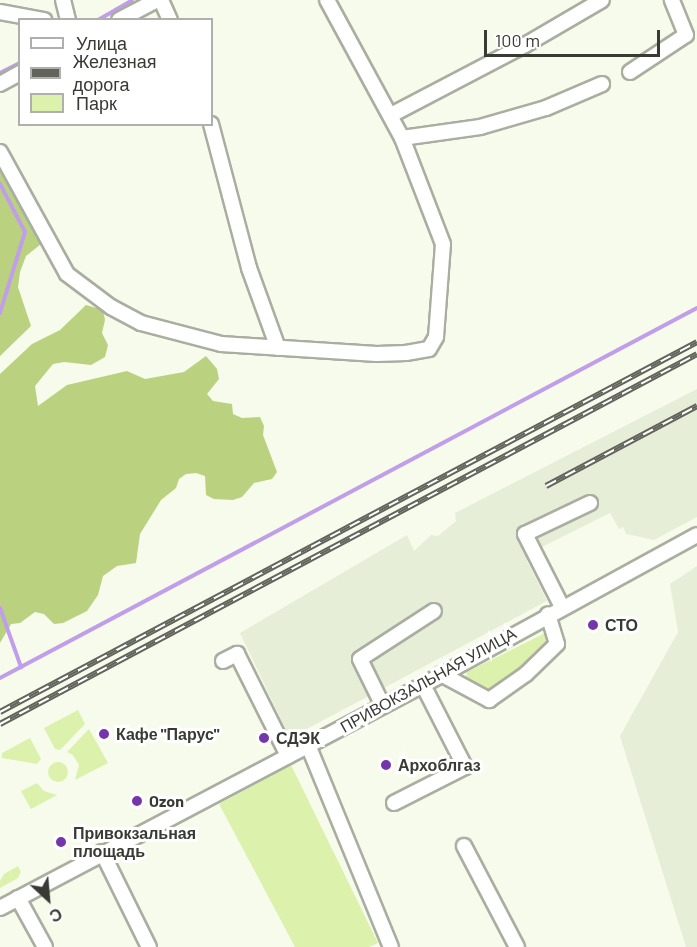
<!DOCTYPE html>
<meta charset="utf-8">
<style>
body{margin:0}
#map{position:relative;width:697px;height:947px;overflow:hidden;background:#f6fbec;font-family:Barlow,sans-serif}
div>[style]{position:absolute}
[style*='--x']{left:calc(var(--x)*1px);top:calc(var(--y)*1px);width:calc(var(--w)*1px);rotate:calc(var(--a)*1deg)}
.built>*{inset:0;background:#e7eed8}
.green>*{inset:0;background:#dcf1ab}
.round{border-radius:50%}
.forest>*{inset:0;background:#bad27f}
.stream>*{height:4px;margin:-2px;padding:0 2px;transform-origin:2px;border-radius:2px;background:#c19ee9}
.roads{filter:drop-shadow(2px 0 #a9aea0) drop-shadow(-2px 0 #a9aea0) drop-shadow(0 2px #a9aea0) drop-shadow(0 -2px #a9aea0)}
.minor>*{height:14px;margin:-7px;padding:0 7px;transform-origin:7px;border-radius:7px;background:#fff}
.rail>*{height:6px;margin-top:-3px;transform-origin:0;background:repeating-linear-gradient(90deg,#fff 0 11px,#62645c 0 22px);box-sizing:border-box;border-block:2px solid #62645c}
.dots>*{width:16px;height:16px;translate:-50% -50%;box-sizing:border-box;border:3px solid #fff;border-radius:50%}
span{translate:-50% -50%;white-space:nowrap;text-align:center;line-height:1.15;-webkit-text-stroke:6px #fff;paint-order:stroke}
.poi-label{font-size:16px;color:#383a34;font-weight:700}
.left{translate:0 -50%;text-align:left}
.street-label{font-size:16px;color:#383a34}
.legend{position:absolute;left:18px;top:18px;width:195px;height:108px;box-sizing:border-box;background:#fff;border:2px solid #afb0ae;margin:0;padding:8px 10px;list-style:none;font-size:18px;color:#383a34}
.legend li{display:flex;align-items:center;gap:12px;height:30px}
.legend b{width:30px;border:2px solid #afb0ae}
.north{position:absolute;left:18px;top:869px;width:60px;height:60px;-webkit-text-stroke:4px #fff;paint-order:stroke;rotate:154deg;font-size:16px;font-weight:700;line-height:24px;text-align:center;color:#383a34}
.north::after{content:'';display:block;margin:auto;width:21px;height:27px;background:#383a34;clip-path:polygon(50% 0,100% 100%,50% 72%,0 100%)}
.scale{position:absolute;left:484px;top:30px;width:176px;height:27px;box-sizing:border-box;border:3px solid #383a34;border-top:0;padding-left:8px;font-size:18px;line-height:21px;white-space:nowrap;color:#383a34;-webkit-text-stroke:4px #fff;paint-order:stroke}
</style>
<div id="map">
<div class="built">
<div style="clip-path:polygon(697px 389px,697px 517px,654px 540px,626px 534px,623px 527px,619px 529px,610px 513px,528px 554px,527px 561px,547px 601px,290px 738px,240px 633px,407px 535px,414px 551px,431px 535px,438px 536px,456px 521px,455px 513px)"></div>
<div style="clip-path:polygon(697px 566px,697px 947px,686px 947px,620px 736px,678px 632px,670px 584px)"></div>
</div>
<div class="green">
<div style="clip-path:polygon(547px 632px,552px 641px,548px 648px,496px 690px,487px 692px,475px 688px,465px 679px,467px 672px)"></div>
<div style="clip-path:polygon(78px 710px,85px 724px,60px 750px,55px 749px,44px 728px)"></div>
<div style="clip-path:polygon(89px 729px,108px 763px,75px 780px,79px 765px,73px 755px,67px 752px)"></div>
<div style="clip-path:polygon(30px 738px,41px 759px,37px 764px,2px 758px,2px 753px)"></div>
<div class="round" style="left:48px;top:762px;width:20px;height:20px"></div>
<div style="clip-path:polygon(291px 765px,378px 943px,369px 947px,295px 947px,219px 804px)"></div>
<div style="clip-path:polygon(37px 783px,44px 791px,57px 795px,31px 809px,21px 791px)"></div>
<div style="clip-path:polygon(18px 866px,21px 872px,18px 878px,0 888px,0 881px,4px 874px)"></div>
</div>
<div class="forest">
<div style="clip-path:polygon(0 169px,41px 244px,26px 256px,20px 272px,18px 287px,31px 326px,0 356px)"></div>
<div style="clip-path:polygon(86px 305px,103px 310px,105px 320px,102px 333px,108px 345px,105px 357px,91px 365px,64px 362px,53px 364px,35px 386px,38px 406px,67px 385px,127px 371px,145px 379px,184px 372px,206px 356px,217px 369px,219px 379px,207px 394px,213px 401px,232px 404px,233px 414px,242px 418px,260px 417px,264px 426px,263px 435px,277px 472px,272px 479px,254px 483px,242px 497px,233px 500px,214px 499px,206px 495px,205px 476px,196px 473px,186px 474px,179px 479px,176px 488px,161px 500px,140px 534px,136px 563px,117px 566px,103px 576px,98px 595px,87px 611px,63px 623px,54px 624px,44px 614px,35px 612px,20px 623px,11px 624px,0 643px,0 374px,32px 344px,60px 330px)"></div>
</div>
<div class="stream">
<div style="--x:98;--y:20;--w:39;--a:-30"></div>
<div style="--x:0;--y:73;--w:22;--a:-27"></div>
<div style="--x:0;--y:184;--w:54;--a:62.5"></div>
<div style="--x:25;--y:232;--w:85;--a:107.2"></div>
<div style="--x:0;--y:608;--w:63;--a:70.4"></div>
<div style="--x:0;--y:678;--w:789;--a:-27.96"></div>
</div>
<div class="roads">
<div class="minor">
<div style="--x:63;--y:0;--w:21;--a:76"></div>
<div style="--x:161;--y:0;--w:22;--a:66"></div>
<div style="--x:0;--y:12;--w:45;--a:10.3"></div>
<div style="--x:119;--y:20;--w:43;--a:-27.8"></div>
<div style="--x:630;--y:72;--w:67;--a:-33.5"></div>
<div style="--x:686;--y:35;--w:38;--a:-112"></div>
<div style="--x:0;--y:84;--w:23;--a:-29"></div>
<div style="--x:391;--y:115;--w:151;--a:-27.6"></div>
<div style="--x:525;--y:45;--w:89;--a:-30.3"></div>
<div style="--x:211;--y:124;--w:149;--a:75.2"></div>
<div style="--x:249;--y:268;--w:85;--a:70.1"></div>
<div style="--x:402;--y:138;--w:79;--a:-8"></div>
<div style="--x:480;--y:127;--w:69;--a:-16.1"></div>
<div style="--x:546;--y:108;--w:61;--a:-23.2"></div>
<div style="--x:0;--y:152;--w:139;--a:61.2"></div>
<div style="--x:67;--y:274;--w:55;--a:36.9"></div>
<div style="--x:111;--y:307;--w:34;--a:28"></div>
<div style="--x:141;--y:323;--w:83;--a:14.7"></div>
<div style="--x:221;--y:344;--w:156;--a:3.7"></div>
<div style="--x:377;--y:354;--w:29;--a:-2"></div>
<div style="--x:406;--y:353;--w:23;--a:-10"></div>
<div style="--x:429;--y:349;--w:14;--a:-60"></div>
<div style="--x:436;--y:337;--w:93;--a:-85.7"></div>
<div style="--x:443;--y:244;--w:114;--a:-111.1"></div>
<div style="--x:402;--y:138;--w:157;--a:-118.5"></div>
<div style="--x:562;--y:607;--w:82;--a:-116.9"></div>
<div style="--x:525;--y:534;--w:72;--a:-25.5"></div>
<div style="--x:223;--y:661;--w:16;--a:-27"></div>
<div style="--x:237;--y:654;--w:114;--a:63.4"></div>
<div style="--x:441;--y:674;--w:55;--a:28.4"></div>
<div style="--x:489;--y:700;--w:45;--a:-35.1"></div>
<div style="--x:526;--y:674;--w:43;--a:-44.1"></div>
<div style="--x:557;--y:644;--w:31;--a:-107"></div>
<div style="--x:383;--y:706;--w:52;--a:-116.1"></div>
<div style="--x:360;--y:659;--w:88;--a:-33"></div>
<div style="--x:308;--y:745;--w:218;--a:67.7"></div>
<div style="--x:394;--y:803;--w:80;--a:-26.9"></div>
<div style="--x:465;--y:767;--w:92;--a:-117.1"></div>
<div style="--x:464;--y:846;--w:114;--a:62.3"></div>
<div style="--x:102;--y:852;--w:106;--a:63.7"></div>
<div style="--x:18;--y:898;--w:56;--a:61.1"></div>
<div style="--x:0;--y:908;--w:478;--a:-27.8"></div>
<div style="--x:423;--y:685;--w:312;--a:-28.7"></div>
</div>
</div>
<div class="rail">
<div style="--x:546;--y:486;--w:171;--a:-27.9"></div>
<div style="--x:0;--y:712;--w:789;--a:-27.96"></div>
<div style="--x:0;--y:724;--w:789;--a:-27.96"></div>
</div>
<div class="dots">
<div style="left:593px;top:625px;background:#7536ab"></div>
<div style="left:104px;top:734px;background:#7536ab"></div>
<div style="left:264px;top:738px;background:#7536ab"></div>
<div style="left:386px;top:765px;background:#7536ab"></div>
<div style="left:137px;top:801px;background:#7536ab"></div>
<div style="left:61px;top:842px;background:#7536ab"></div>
</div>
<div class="poi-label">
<span class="left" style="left:605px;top:625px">СТО</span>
<span class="left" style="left:116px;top:734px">Кафе "Парус"</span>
<span class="left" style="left:276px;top:738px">СДЭК</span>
<span class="left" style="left:398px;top:765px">Архоблгаз</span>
<span class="left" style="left:149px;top:801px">Ozon</span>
<span class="left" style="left:73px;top:842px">Привокзальная<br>площадь</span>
</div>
<div class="street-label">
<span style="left:428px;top:680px;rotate:-29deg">ПРИВОКЗАЛЬНАЯ УЛИЦА</span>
</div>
<ul class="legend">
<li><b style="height:8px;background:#fff"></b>Улица</li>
<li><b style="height:8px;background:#62645c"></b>Железная дорога</li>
<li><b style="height:16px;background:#dcf1ab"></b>Парк</li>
</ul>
<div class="north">С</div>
<div class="scale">100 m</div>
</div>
